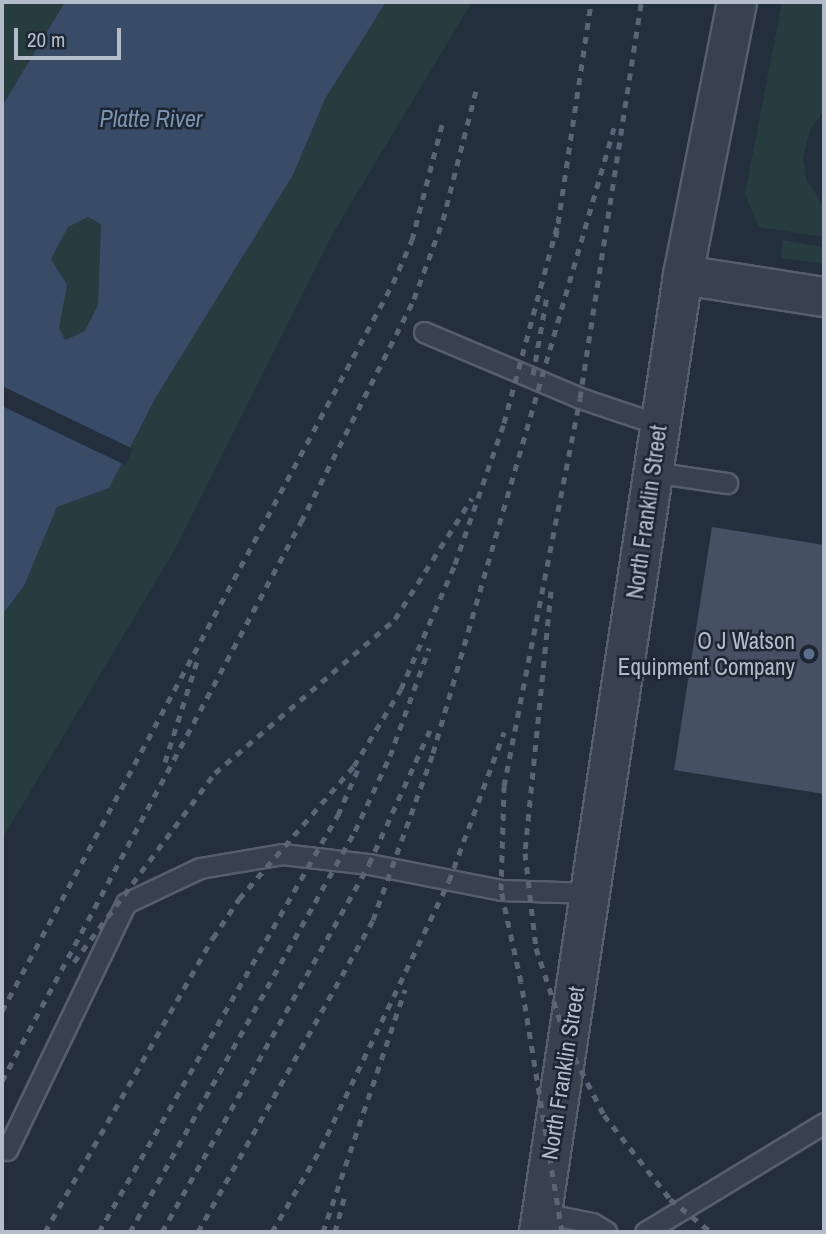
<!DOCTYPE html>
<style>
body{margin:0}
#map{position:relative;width:826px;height:1234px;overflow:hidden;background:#242f3e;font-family:"Archivo Narrow",sans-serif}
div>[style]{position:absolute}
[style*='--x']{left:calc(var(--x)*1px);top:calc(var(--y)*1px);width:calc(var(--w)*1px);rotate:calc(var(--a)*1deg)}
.green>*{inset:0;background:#263c3f}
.water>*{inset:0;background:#394c67}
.pier>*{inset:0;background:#242f3e}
.building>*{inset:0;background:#455162}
.roads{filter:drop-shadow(2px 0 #565f6c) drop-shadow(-2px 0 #565f6c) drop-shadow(0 2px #565f6c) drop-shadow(0 -2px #565f6c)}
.service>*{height:19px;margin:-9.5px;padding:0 9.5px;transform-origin:9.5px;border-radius:9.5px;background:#38414e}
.minor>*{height:38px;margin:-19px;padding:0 19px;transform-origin:19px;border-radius:19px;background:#38414e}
.tertiary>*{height:38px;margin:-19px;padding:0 19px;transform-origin:19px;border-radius:19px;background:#38414e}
.rail>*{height:5px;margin-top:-2.5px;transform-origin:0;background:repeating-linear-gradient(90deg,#5a6575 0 7px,transparent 0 14px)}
.dots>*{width:19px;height:19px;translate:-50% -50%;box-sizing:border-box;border:4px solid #1d2633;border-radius:50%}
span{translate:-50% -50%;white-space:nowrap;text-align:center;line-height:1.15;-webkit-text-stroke:5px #1d2633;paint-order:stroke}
.street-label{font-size:23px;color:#b4bcc9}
.poi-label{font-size:23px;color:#b4bcc9}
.right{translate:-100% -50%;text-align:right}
.water-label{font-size:24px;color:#7c92b1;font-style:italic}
.frame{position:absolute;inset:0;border:4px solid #b4bcc9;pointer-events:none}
.scale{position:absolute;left:14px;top:28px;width:107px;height:32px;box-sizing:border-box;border:4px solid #b4bcc9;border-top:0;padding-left:9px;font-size:21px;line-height:24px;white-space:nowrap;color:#b4bcc9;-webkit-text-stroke:5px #1d2633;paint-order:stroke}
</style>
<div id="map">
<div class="green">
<div style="clip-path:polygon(2px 2px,65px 2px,2px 106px)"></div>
<div style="clip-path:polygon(386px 2px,472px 2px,333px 233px,175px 549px,2px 839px,2px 615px,24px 586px,57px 507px,109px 488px,156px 397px,293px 175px,325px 99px)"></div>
<div style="clip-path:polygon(782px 2px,824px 2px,824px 111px,810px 129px,803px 158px,807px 181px,824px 206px,824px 237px,759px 227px,745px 194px)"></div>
<div style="clip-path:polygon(88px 217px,101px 223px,98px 305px,85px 331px,65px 340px,59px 328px,57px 271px,51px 259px,54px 244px,68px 226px)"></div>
<div style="clip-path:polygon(783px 240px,824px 247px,824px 264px,781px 258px)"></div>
</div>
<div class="water">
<div style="clip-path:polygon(evenodd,65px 2px,386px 2px,325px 99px,293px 175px,156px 397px,109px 488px,57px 507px,24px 586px,2px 615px,2px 106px,65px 2px,88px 217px,101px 224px,98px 305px,85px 331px,65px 340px,59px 328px,67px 285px,51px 259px,68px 227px,88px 217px)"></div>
</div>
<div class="pier">
<div style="clip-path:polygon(2px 386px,133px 449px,125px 465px,2px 406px)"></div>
</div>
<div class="building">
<div style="clip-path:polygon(712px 527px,824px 545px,824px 794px,674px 770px)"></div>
</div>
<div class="roads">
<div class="service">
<div style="--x:424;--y:332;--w:169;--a:22.9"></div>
<div style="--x:580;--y:398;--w:84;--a:18.6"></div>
<div style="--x:653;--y:472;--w:75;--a:8.5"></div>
<div style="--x:7;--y:1150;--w:274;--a:-64.3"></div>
<div style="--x:126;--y:903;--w:82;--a:-25.3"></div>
<div style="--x:200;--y:868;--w:83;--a:-9.7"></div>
<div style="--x:282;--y:854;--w:88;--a:6.6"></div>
<div style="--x:369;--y:864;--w:135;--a:11.1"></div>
<div style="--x:501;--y:890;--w:89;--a:1.9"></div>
<div style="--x:542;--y:1213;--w:51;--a:11.3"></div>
<div style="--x:592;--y:1223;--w:17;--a:31"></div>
<div style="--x:645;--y:1232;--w:210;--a:-31.3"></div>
</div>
<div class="minor">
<div style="--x:683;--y:275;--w:143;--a:8.9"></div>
</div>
<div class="tertiary">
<div style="--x:539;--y:1232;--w:968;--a:-81.44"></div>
<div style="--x:683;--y:275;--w:278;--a:-78.8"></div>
</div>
</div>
<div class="rail">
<div style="--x:556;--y:237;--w:238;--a:-81.5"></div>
<div style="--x:533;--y:375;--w:80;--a:-80"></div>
<div style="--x:551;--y:591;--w:263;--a:95.7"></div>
<div style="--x:525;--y:853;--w:96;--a:83.4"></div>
<div style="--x:536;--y:948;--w:102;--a:71.7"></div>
<div style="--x:568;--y:1045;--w:79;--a:62.8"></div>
<div style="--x:604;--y:1115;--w:107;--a:51.8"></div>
<div style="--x:670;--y:1199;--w:53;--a:38.8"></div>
<div style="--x:165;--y:762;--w:112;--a:-72.4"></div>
<div style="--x:74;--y:962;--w:236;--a:-53.3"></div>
<div style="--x:215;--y:773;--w:237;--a:-40.5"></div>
<div style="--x:395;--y:619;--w:143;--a:-57.5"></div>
<div style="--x:2;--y:1011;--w:826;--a:-61.76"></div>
<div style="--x:393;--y:283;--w:47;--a:-66.2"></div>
<div style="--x:412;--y:240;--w:123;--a:-75.4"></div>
<div style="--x:2;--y:1081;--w:634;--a:-61.86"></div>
<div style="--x:301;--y:522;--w:250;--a:-63.1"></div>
<div style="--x:414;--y:299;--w:84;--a:-69.8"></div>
<div style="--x:443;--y:220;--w:133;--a:-75.7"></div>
<div style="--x:45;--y:1232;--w:339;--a:-60.3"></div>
<div style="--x:213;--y:938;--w:47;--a:-56.3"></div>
<div style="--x:239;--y:899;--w:176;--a:-49.2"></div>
<div style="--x:354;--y:766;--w:90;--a:-58.6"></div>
<div style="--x:401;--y:689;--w:136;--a:-66.6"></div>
<div style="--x:455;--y:564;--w:149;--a:-70.8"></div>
<div style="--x:504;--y:423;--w:203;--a:-74.9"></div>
<div style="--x:99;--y:1232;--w:481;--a:-60.2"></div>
<div style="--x:338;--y:815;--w:50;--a:-66.5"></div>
<div style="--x:130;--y:1232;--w:460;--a:-60.7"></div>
<div style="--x:355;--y:831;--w:83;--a:-65"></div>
<div style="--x:390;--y:756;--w:115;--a:-70.1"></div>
<div style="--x:162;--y:1232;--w:422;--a:-60.6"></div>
<div style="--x:369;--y:864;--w:147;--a:-65.5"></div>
<div style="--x:198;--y:1232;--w:358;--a:-60.7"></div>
<div style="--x:373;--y:920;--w:177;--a:-70.2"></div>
<div style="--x:433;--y:753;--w:651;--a:-73.85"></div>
<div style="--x:272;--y:1232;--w:97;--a:-59.7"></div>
<div style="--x:321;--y:1148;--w:296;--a:-64.4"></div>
<div style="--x:449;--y:881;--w:159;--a:-69.7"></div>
<div style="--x:323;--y:1232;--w:256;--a:-71.3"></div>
<div style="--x:335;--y:1232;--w:35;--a:-75"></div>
<div style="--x:562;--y:1232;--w:253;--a:-99.3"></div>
<div style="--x:521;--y:982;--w:94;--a:-102.3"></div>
<div style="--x:501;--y:890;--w:104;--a:-88.3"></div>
<div style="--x:504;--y:786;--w:395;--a:-78.9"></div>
<div style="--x:580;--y:398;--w:401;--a:-81.2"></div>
</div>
<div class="dots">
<div style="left:809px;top:654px;background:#5c6f8a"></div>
</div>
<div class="street-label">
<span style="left:647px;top:512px;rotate:-82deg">North Franklin Street</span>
<span style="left:563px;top:1073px;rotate:-81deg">North Franklin Street</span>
</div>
<div class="poi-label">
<span class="right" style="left:795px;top:654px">O J Watson<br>Equipment Company</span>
</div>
<div class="water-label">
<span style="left:151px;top:119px">Platte River</span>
</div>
<div class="frame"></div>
<div class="scale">20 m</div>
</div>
